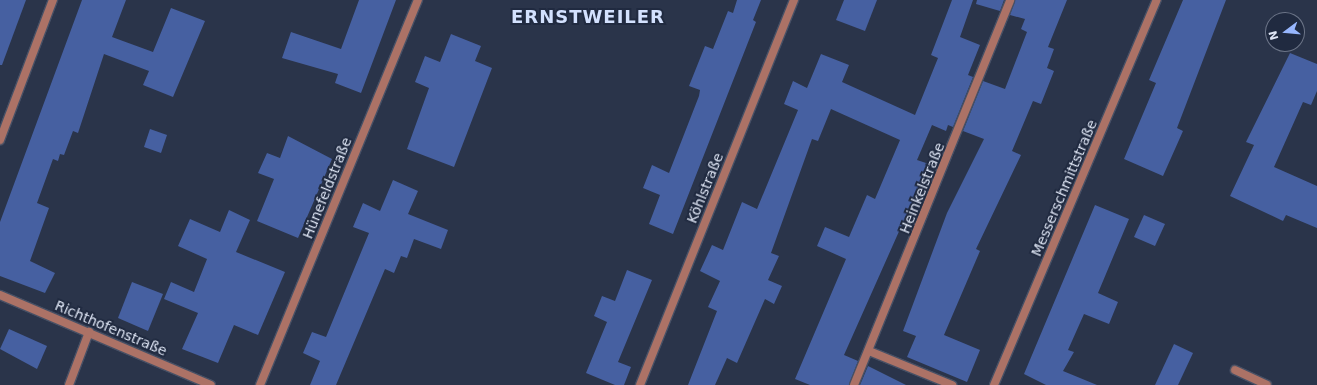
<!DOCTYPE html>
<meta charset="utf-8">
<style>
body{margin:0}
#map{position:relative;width:1317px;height:385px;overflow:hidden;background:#2a344a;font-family:"DejaVu Sans",sans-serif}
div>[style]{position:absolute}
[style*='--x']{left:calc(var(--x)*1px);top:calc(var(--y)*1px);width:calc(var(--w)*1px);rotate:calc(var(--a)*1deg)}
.building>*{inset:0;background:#4660a1}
.roads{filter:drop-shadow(1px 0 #475065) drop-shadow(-1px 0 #475065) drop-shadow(0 1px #475065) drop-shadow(0 -1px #475065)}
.street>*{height:8px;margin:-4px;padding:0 4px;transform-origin:4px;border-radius:4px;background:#ac7266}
span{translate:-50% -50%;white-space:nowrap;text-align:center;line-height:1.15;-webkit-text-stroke:4px #202a40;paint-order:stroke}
.street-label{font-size:14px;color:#dfe6f5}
.district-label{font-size:18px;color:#d3e1fe;font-weight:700;letter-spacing:1px}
.north{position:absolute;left:1265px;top:12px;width:40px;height:40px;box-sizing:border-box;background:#202a40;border:1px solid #6c7588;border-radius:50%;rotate:254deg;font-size:11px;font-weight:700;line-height:16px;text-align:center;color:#dfe6f5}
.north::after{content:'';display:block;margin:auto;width:14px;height:18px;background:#97b6fd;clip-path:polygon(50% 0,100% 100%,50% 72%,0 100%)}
</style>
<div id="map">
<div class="building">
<div style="clip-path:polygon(0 0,26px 0,2px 65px,0 65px)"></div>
<div style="clip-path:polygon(82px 0,126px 0,112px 37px,153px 52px,171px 8px,205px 21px,173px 97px,143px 85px,149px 71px,104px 54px,78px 133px,73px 131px,64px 155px,60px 154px,58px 161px,53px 159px,37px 203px,49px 208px,30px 261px,55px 273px,45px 293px,0 276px,0 222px)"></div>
<div style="clip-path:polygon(359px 0,396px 0,361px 93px,335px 83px,338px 74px,282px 58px,291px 32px,341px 49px)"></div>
<div style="clip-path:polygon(737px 0,761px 0,753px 20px,756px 22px,673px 234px,649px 224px,660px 195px,643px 188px,652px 165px,669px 173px,699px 96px,700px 90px,689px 86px,705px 46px,713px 49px,728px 11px,733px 13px)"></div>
<div style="clip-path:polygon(844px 0,877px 0,865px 31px,836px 20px)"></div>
<div style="clip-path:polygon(952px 0,973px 0,960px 37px,980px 45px,968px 75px,973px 77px,953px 127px,948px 125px,946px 131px,932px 125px,917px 160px,929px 164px,844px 355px,858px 361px,849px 385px,810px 385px,795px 379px,846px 259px,817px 246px,825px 227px,849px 237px,867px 195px,875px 199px,900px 140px,831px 109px,818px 141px,812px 139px,771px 253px,779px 256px,768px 280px,782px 286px,774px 304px,765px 299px,737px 363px,727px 358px,715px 385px,688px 385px,717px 311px,708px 307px,720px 281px,700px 271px,712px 245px,723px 250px,742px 202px,757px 209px,798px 110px,784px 104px,793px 81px,807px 88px,821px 54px,849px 65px,842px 82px,915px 115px,938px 58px,931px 55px)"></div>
<div style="clip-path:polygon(977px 0,1004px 0,1000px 11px,976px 4px)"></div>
<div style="clip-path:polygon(1015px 0,1067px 0,1048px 47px,1054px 49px,1047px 68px,1054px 71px,1041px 104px,1033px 101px,1012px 151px,1021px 155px,976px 249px,980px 251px,944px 335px,980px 350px,967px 382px,907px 357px,916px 336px,903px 331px,947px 213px,984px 139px,963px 131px,983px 81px,1005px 89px,1027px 32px,1021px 29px,1025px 19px,1010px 15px)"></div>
<div style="clip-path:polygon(1183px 0,1226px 0,1177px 128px,1183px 131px,1163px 176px,1124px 159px,1156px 83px,1149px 80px)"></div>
<div style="clip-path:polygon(451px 34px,481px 46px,475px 61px,492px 68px,454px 167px,407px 149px,429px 88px,415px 82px,425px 56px,440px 62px)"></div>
<div style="clip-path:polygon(1290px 53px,1317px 64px,1317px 91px,1311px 105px,1303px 102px,1274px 167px,1317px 186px,1317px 228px,1286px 215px,1283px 221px,1230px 196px,1254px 145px,1246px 142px)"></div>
<div style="clip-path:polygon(150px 129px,167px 135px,161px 153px,144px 147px)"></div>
<div style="clip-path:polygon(288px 136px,332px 159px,298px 238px,257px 221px,274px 179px,258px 173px,267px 153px,280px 158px)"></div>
<div style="clip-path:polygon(393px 180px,418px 191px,408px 214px,448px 230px,441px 249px,414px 239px,407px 258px,401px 256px,394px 273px,385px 269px,336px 385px,310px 385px,320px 361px,303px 353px,312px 332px,326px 337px,369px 233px,353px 227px,363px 203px,380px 211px)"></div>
<div style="clip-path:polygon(1095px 205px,1129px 219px,1098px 293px,1118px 302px,1109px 324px,1084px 314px,1068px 350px,1074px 352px,1063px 371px,1097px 385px,1046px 385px,1024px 374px)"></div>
<div style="clip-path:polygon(229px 210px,250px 220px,236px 252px,285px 272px,258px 335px,234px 325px,218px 363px,182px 349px,198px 313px,164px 299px,171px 282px,194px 292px,207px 259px,178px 246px,190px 219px,220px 232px)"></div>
<div style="clip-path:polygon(1144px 215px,1165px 224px,1155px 246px,1134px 237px)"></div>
<div style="clip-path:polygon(627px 270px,652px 280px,618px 362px,631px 367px,624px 385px,615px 385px,586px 373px,607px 322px,594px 316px,602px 296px,615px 301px)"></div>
<div style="clip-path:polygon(132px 282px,163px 294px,148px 331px,118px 318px)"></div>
<div style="clip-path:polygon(9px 329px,47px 346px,37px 369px,0 349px)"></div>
<div style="clip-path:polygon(1174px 344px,1193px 353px,1178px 385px,1155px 385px)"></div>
<div style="clip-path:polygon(868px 366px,906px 385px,860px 385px)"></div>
</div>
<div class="roads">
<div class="street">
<div style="--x:0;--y:140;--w:150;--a:-69.3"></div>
<div style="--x:0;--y:295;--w:229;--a:23.1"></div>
<div style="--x:869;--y:351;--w:90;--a:22.3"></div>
<div style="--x:1235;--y:370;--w:35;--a:25"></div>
<div style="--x:69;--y:385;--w:57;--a:-69.3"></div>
<div style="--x:260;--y:385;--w:416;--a:-67.7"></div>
<div style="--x:640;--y:385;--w:415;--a:-68.2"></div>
<div style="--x:854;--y:385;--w:415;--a:-67.9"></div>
<div style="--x:994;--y:385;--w:418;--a:-67.1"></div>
</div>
</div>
<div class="street-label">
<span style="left:327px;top:188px;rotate:-68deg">Hünefeldstraße</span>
<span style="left:705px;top:188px;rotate:-68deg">Köhlstraße</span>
<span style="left:922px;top:188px;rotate:-68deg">Heinkelstraße</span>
<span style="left:1064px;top:188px;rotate:-67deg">Messerschmittstraße</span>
<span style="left:111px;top:328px;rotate:23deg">Richthofenstraße</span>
</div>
<div class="district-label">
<span style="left:588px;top:17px">ERNSTWEILER</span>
</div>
<div class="north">N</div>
</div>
